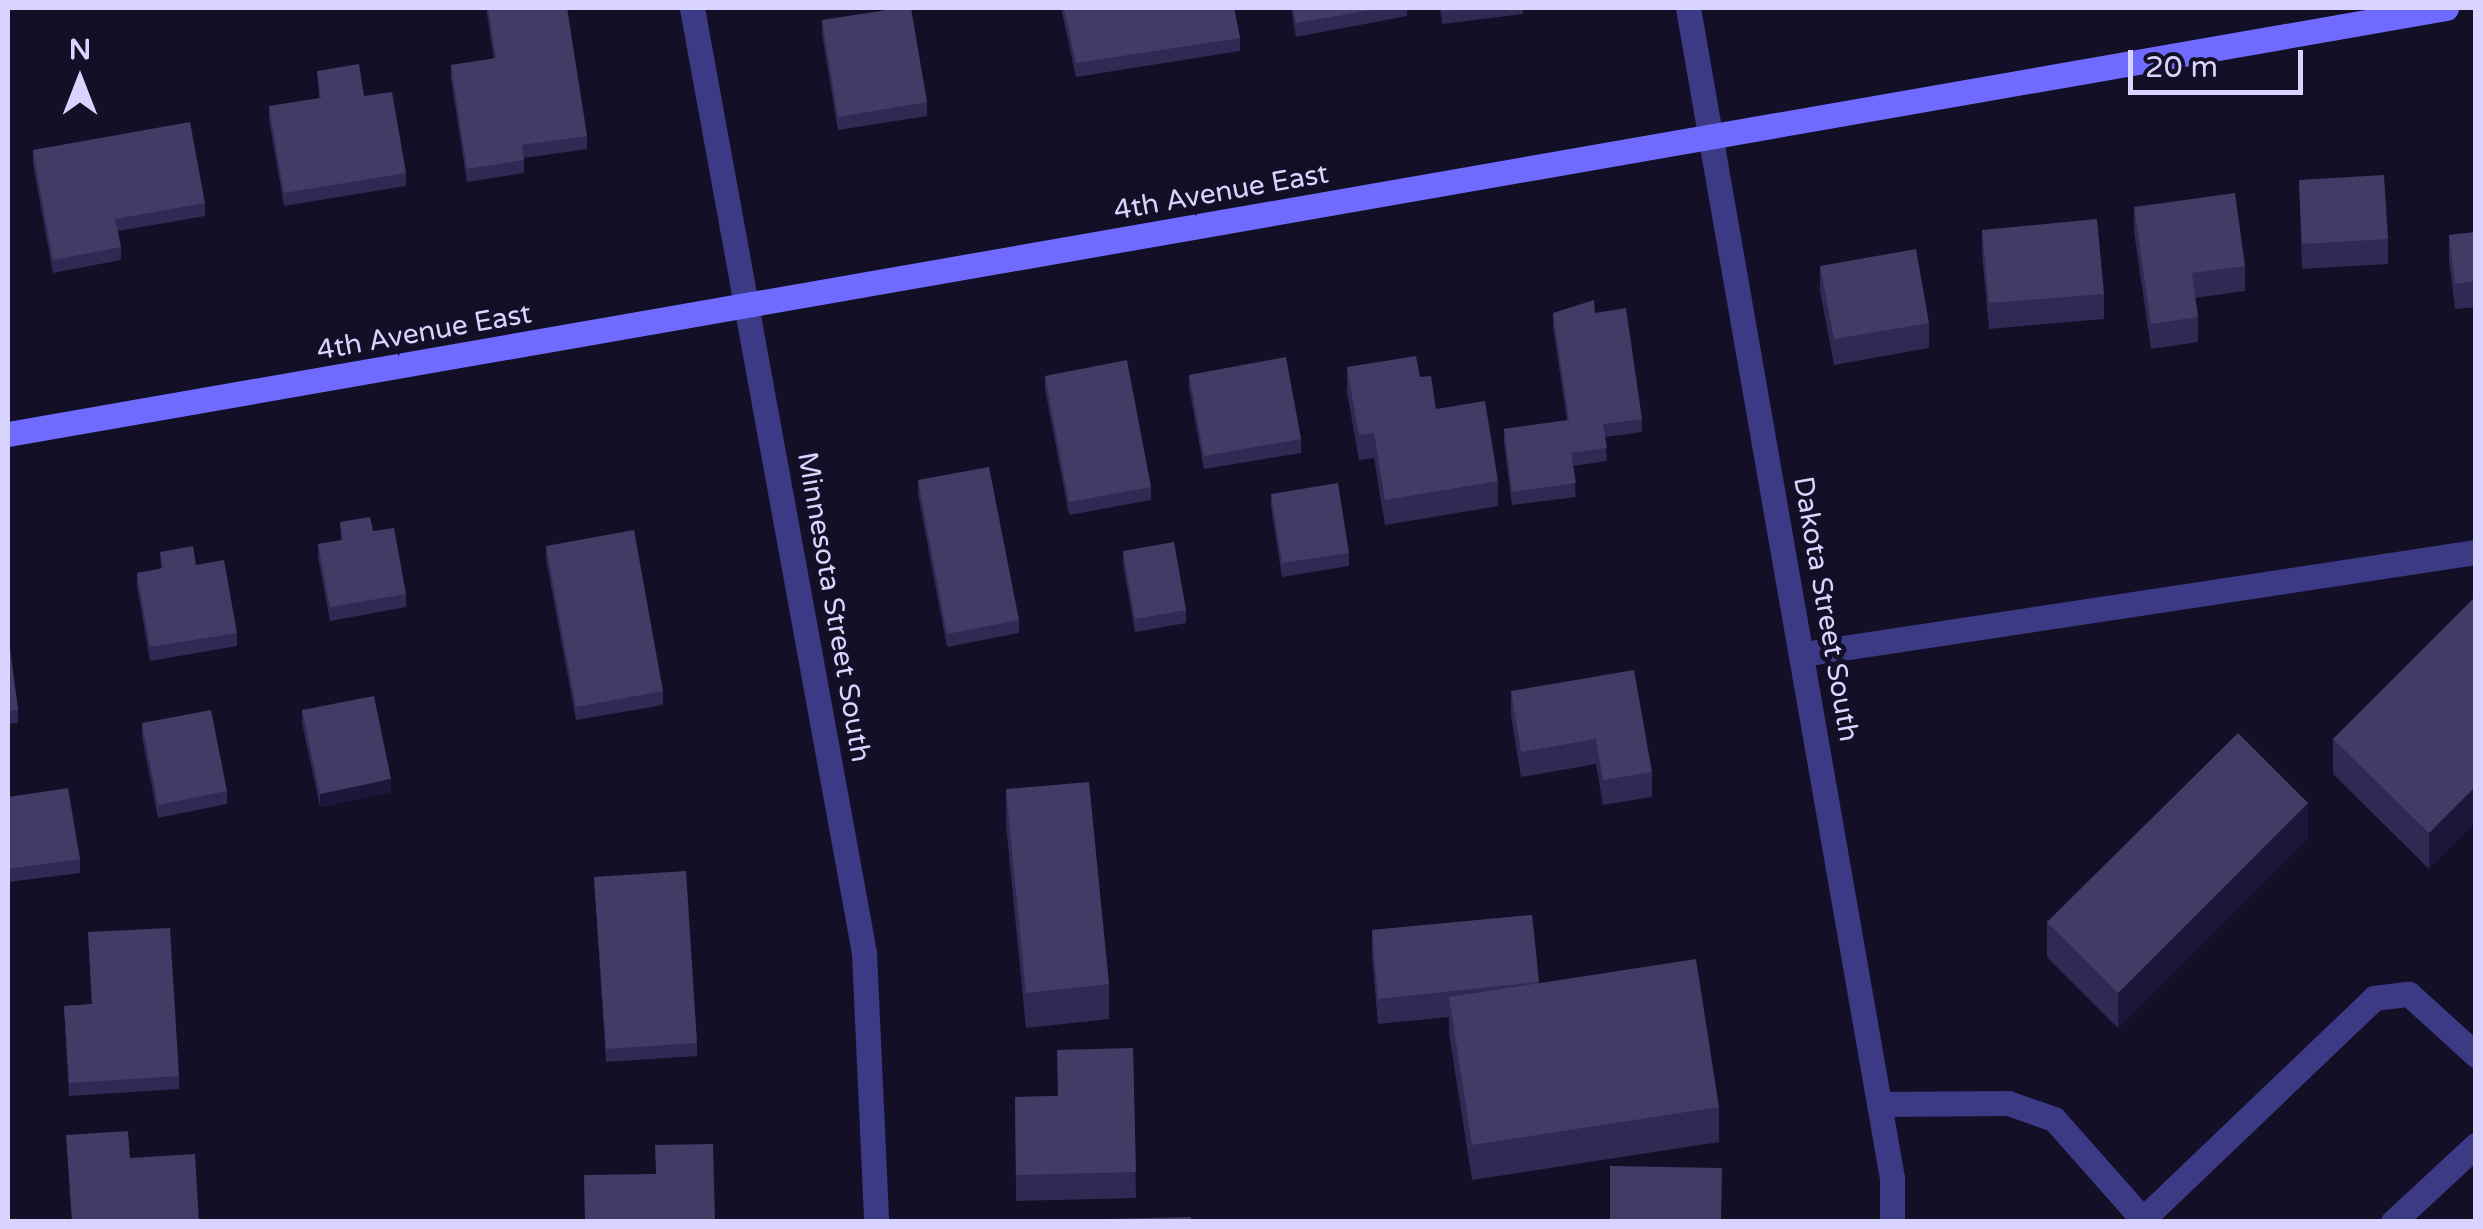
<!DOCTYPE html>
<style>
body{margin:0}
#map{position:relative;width:2483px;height:1229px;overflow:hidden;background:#130f26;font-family:"Varela Round",sans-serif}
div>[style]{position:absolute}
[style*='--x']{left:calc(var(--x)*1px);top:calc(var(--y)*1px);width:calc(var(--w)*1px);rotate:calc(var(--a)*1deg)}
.lane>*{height:25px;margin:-12.5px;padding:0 12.5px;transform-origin:12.5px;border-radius:12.5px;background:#3d3a85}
.street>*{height:25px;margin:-12.5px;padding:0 12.5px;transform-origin:12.5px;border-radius:12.5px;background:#3d3a85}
.secondary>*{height:25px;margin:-12.5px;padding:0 12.5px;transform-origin:12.5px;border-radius:12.5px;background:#6f6bff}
.wall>*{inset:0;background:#312854}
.shaded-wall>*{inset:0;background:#1d163a}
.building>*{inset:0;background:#433a66}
span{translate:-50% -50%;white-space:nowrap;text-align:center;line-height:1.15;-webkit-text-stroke:10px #130f26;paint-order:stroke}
.street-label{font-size:28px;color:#d9d4ff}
.frame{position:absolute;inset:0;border:10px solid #d9d4ff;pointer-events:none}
.north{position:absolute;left:30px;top:30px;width:100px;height:100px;-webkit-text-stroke:8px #130f26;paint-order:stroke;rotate:0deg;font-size:28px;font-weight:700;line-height:40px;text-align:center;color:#d9d4ff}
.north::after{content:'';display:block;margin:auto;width:35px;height:45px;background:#d9d4ff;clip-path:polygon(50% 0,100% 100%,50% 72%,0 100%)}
.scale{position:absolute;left:2128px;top:50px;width:175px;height:45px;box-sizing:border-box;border:5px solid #d9d4ff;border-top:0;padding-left:12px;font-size:30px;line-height:35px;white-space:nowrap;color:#d9d4ff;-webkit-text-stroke:8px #130f26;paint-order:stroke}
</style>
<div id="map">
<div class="lane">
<div style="--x:1803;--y:654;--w:681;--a:-8.62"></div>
<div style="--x:1879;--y:1104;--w:129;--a:-0.4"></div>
<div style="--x:2008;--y:1103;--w:49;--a:19.2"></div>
<div style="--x:2054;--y:1119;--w:137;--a:48.5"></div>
<div style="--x:2143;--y:1219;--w:320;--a:-43.7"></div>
<div style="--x:2374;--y:998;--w:35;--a:-7"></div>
<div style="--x:2409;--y:994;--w:91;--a:42.3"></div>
<div style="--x:2393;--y:1222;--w:113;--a:-42.9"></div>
</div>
<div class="street">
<div style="--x:692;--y:8;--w:961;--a:79.68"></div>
<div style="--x:864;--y:953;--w:269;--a:87.4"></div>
<div style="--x:1688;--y:8;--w:1188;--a:80.11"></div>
<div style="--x:1892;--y:1178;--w:44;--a:90"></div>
</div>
<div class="secondary">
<div style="--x:8;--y:434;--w:2475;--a:-9.91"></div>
</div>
<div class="wall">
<div style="clip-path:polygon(486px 8px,567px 8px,587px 136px,587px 149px,524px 158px,524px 173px,467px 182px,451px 79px,451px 65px,494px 59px)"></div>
<div style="clip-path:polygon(1061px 8px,1234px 8px,1240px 38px,1240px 51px,1076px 77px)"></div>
<div style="clip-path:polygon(1291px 8px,1407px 8px,1407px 16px,1296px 37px)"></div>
<div style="clip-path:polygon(1440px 8px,1523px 8px,1523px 14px,1442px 24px)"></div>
<div style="clip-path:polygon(822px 20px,927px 102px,927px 116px,838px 130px,822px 34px)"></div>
<div style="clip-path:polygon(317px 71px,364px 96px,406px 173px,406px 186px,284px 206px,269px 120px,269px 106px,319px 98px)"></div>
<div style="clip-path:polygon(33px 150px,205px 203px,205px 216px,118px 231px,121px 247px,121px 260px,53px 273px,33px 164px)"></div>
<div style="clip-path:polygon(2299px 180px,2388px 239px,2388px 264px,2302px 269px)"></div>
<div style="clip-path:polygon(2134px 207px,2245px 266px,2245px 291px,2195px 298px,2198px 317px,2198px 342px,2151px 349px,2134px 232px)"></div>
<div style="clip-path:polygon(1982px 230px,2104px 294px,2104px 319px,1989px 329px,1982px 255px)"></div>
<div style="clip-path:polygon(2476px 232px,2476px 307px,2455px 309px,2449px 260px,2449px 235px)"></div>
<div style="clip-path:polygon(1820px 266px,1929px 323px,1929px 348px,1834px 365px,1820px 291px)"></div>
<div style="clip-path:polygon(1553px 313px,1595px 313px,1642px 419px,1642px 432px,1605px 437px,1607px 461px,1573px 466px,1576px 497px,1512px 505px,1504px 442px,1504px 429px,1567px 420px,1553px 327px)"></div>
<div style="clip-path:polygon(1347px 367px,1420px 377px,1436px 409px,1498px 481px,1498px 506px,1385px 525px,1374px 458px,1359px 460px,1347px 392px)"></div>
<div style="clip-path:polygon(1189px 375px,1301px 439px,1301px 453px,1204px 469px,1189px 388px)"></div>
<div style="clip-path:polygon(1045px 376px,1151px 487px,1151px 500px,1069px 515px,1045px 389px)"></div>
<div style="clip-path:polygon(918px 480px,1019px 620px,1019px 633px,947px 647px,918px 494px)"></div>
<div style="clip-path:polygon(1271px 494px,1349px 553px,1349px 566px,1282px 577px,1271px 507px)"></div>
<div style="clip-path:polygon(340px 522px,373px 531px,406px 594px,406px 607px,330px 621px,318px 557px,318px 544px,341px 540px)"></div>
<div style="clip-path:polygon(546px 546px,663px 691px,663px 705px,576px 720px,546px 559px)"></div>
<div style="clip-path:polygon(1123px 551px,1186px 610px,1186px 623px,1135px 632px,1123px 564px)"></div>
<div style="clip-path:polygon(160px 552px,196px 565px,237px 633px,237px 646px,150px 661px,137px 586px,137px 573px,161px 569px)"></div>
<div style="clip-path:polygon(2475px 597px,2429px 869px,2333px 774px,2333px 739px)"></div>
<div style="clip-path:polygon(8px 634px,18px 710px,18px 723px,8px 724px)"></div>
<div style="clip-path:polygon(1511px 691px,1652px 772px,1652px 797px,1603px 805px,1596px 764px,1521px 777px,1511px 716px)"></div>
<div style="clip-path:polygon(302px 710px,391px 792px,320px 807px,302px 723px)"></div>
<div style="clip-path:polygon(142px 723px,227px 791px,227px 804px,158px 818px,142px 737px)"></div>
<div style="clip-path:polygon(1006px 789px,1109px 984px,1109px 1019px,1026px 1028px,1006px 825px)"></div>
<div style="clip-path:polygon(8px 797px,80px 859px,80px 873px,8px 882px)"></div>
<div style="clip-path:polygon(2308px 838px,2118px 1028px,2047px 957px,2047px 922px)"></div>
<div style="clip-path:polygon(594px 877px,697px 1043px,697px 1056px,606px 1062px)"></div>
<div style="clip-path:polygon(1532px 915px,1539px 984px,1719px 1107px,1719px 1142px,1472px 1180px,1449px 1033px,1449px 1017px,1378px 1024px,1372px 956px,1372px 930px)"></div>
<div style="clip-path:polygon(88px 932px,179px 1076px,179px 1089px,69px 1096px,64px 1006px,92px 1004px)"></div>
<div style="clip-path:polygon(1133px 1048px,1136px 1198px,1016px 1201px,1015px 1097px,1057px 1096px)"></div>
</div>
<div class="shaded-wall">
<div style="clip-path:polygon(391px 779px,391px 792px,320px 807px,320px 794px)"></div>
<div style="clip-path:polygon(2476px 786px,2476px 822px,2429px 869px,2429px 833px)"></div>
<div style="clip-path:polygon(2308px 803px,2308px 838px,2118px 1028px,2118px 993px)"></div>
</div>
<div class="building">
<div style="clip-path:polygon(488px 8px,567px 8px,587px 136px,522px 145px,524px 160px,467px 169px,451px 65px,496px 58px)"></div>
<div style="clip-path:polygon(900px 8px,911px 8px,927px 102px,838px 117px,822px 20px)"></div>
<div style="clip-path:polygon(1064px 8px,1234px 8px,1240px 38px,1076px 63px)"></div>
<div style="clip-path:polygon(1293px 8px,1381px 8px,1296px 23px)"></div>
<div style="clip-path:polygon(1442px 8px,1467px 8px,1442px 11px)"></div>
<div style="clip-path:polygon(359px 64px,364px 96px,392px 92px,406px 173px,284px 193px,269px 106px,321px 98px,317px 71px)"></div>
<div style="clip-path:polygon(190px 122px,205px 203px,115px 219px,121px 247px,53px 260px,33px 150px)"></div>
<div style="clip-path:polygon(2384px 175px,2388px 239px,2302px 244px,2299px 180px)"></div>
<div style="clip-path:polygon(2235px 193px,2245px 266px,2192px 273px,2198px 317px,2151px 324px,2134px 207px)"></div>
<div style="clip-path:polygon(2097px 219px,2104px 294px,1989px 303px,1982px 230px)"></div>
<div style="clip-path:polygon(2476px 232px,2476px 281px,2455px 284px,2449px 235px)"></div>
<div style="clip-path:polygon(1916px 249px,1929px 323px,1834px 339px,1820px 266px)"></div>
<div style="clip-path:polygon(1594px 300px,1595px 313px,1626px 308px,1642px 419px,1603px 424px,1607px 448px,1571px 453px,1576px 483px,1512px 492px,1504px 429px,1569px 420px,1553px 313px)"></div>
<div style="clip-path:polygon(1416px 356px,1420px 377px,1431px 376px,1436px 409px,1485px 401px,1498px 481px,1385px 500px,1374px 433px,1359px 435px,1347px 367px)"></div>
<div style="clip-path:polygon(1286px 357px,1301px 439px,1204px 456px,1189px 375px)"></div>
<div style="clip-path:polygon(1127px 360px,1151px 487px,1069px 502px,1045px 376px)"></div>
<div style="clip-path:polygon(989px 467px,1019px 620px,947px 634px,918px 480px)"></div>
<div style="clip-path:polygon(1338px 483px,1349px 553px,1282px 563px,1271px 494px)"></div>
<div style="clip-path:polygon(370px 517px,373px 531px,394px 528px,406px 594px,330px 607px,318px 544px,343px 540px,340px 522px)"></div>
<div style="clip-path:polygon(634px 530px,663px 691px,576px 707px,546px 546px)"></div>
<div style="clip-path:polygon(1174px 542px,1186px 610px,1135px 619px,1123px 551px)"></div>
<div style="clip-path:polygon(193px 546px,196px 565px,224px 560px,237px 633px,150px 647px,137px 573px,163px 568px,160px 552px)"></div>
<div style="clip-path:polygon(2475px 597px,2476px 786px,2429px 833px,2333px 739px)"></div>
<div style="clip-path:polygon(8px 634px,18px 710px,8px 711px)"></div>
<div style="clip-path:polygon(1634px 670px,1652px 772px,1603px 780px,1596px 739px,1521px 752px,1511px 691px)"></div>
<div style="clip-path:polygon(374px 696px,391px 779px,320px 794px,302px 710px)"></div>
<div style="clip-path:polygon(211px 710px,227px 791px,158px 805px,142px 723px)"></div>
<div style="clip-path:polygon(2238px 733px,2308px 803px,2118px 993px,2047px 922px)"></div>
<div style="clip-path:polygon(1089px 782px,1109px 984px,1026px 993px,1006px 789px)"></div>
<div style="clip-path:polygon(68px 788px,80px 859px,8px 869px,8px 797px)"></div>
<div style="clip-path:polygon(686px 871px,697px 1043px,606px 1049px,594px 877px)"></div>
<div style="clip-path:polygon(1532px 915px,1539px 982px,1378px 999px,1372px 930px)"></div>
<div style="clip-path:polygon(170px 928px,179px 1076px,69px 1083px,64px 1006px,92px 1004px,88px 932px)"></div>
<div style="clip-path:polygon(1696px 959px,1719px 1107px,1472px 1145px,1449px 997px)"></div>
<div style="clip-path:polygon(1133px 1048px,1136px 1172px,1016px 1175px,1015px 1097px,1058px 1096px,1057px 1050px)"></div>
<div style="clip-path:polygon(128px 1131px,130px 1158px,195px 1154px,199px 1222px,72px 1222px,66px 1135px)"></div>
<div style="clip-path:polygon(713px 1144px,715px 1222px,585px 1222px,584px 1175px,656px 1174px,655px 1145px)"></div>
<div style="clip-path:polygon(1610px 1166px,1722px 1168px,1721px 1222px,1610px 1222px)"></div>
<div style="clip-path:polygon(1191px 1217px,1191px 1222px,1021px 1222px,1021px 1221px)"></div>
</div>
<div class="street-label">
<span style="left:1221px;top:192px;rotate:-10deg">4th Avenue East</span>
<span style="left:424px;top:332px;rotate:-10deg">4th Avenue East</span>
<span style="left:834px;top:607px;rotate:80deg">Minnesota Street South</span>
<span style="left:1826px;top:609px;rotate:80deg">Dakota Street South</span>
</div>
<div class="frame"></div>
<div class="north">N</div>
<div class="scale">20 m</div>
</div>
